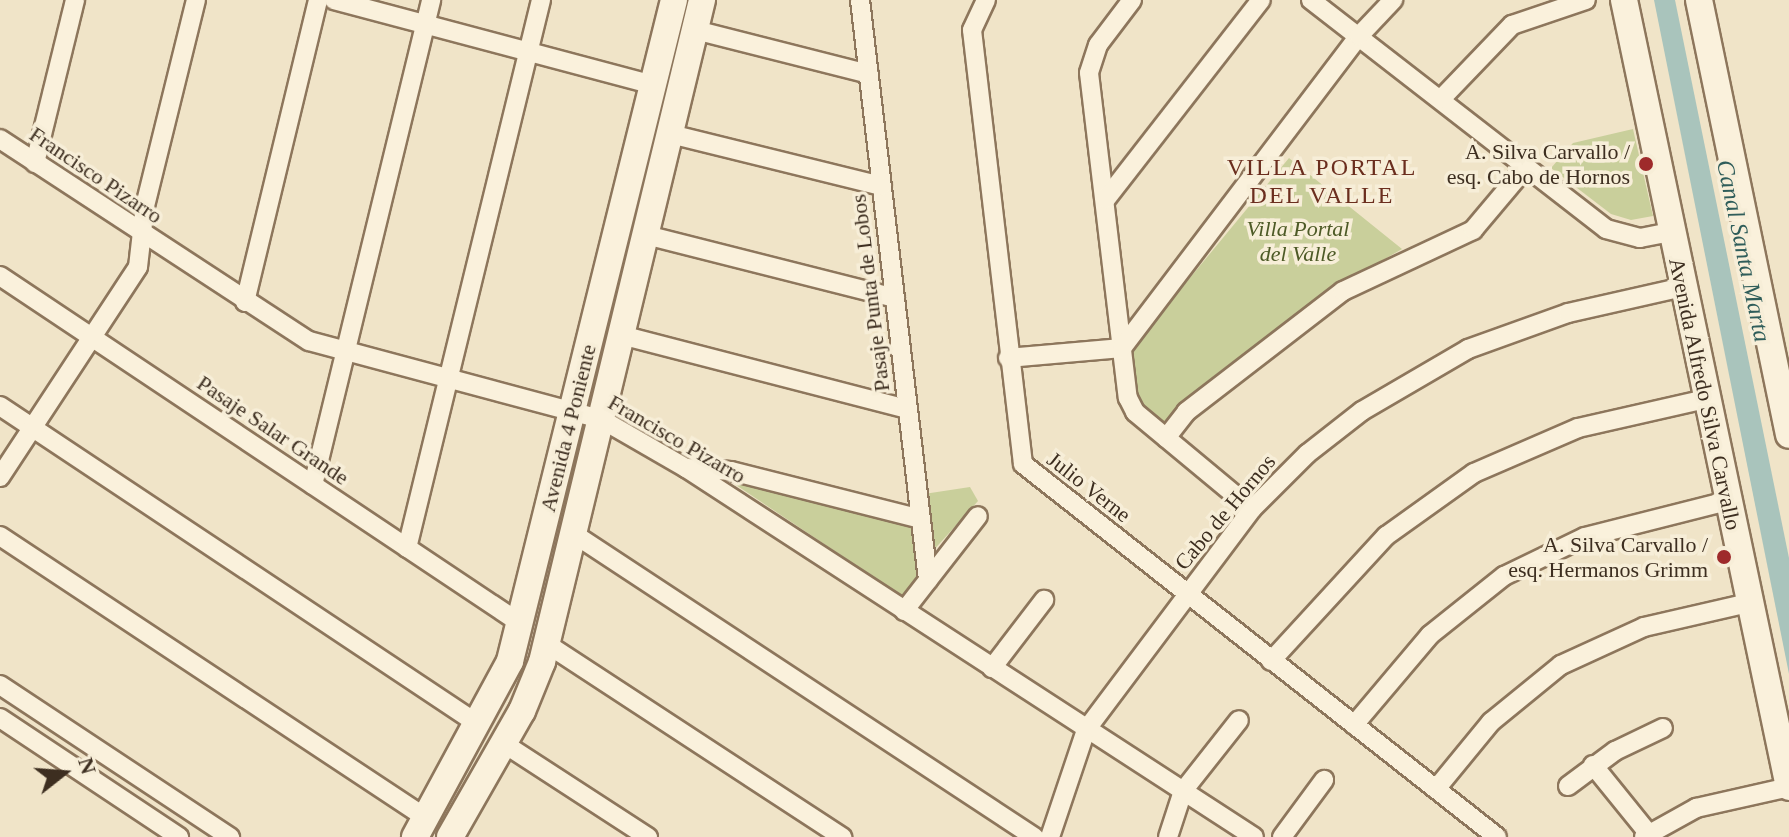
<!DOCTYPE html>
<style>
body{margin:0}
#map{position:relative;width:1789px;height:837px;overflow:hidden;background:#f0e4c8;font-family:"Times New Roman",serif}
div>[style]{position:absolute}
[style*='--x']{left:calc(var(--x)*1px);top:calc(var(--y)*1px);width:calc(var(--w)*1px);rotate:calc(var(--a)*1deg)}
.green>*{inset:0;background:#c9cf9b}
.water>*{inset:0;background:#a9c4bc}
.roads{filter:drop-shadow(2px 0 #8d765c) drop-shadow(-2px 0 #8d765c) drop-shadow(0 2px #8d765c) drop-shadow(0 -2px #8d765c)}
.street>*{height:18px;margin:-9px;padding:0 9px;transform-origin:9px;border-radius:9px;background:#faf1dc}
.secondary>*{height:26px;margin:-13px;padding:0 13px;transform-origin:13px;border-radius:13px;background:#faf1dc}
.dots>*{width:22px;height:22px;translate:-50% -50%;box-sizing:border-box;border:4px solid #f7eed8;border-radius:50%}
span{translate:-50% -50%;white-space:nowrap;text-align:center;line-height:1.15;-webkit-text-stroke:7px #f7eed8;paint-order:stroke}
.poi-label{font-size:22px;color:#3d2e20}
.right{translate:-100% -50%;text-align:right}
.street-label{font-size:22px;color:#3d2e20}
.park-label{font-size:22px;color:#4d5a26;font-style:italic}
.neighbourhood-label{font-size:24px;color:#6b2e1e;letter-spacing:2px}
.water-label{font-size:24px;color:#2f5d5a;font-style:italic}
.north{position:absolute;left:24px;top:733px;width:80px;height:80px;-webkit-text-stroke:6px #f7eed8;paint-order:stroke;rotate:73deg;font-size:22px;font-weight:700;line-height:32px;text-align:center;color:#3d2e20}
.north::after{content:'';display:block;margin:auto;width:28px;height:36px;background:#3d2e20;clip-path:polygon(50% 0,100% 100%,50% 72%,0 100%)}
</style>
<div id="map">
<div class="green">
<div style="clip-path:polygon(1633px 129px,1653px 216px,1631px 220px,1611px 214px,1551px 168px,1573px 143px)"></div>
<div style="clip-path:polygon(1289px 158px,1402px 249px,1326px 293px,1219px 372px,1180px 404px,1163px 429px,1139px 407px,1127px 354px)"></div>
<div style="clip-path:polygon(721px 475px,915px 526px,919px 571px,905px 598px)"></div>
<div style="clip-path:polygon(970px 487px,978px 501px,931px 553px,924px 494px)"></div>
</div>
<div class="water">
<div style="clip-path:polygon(1654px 0,1675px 0,1789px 558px,1789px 674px)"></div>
</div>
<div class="roads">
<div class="street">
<div style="--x:334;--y:0;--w:331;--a:14.9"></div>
<div style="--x:860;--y:0;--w:584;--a:83.31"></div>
<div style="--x:986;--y:0;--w:33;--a:115"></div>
<div style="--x:972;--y:30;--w:437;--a:83.3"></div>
<div style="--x:1023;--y:464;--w:603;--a:38.2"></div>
<div style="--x:1132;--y:0;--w:56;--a:127.1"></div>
<div style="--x:1098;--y:45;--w:29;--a:108"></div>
<div style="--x:1089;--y:73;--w:327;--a:83.2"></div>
<div style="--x:1128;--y:398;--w:16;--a:63"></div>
<div style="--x:1135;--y:412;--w:152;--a:39.7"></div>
<div style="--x:1311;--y:0;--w:373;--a:37.8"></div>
<div style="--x:1606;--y:229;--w:35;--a:15"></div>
<div style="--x:1640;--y:238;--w:33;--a:-11"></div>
<div style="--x:695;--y:30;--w:179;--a:14.2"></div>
<div style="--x:1441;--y:99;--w:103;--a:-46.2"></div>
<div style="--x:1512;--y:25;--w:78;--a:-18.7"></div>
<div style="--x:670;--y:134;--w:218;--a:13.8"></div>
<div style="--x:0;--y:139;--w:369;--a:33.2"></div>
<div style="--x:309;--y:341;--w:302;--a:15"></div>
<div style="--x:601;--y:419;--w:98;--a:30"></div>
<div style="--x:686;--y:468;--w:677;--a:33.01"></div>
<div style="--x:35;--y:163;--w:168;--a:-76.2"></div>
<div style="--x:1106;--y:199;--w:252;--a:-52.1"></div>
<div style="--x:646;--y:235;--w:257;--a:14.2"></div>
<div style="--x:0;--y:276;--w:625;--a:33.72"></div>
<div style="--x:245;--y:302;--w:311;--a:-76.4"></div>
<div style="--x:621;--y:335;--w:296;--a:14.5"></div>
<div style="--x:1008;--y:358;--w:114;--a:-5"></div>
<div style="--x:1122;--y:348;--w:392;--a:-52.8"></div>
<div style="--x:1359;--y:36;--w:50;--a:-46.6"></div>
<div style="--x:0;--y:406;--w:574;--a:33.63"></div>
<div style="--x:1166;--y:438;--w:33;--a:-52"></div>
<div style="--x:1186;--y:412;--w:198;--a:-37.6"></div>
<div style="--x:1343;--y:291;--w:144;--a:-25.1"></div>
<div style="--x:1473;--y:230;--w:82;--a:-49.9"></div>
<div style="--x:686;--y:468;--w:45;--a:3.8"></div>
<div style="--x:731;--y:471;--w:196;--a:14.2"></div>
<div style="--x:0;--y:477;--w:251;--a:-56.7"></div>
<div style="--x:138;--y:267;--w:61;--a:-83.5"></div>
<div style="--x:145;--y:206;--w:212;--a:-76.1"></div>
<div style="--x:313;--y:485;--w:499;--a:-76.3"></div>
<div style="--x:574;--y:534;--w:551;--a:33.37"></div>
<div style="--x:0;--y:536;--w:511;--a:33.5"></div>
<div style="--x:407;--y:548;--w:564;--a:-76.26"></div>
<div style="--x:904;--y:611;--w:120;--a:-52.1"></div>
<div style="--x:547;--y:644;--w:353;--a:33.2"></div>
<div style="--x:1271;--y:661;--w:170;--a:-47.4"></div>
<div style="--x:1386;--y:536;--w:108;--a:-35.6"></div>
<div style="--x:1474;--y:473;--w:113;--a:-23.4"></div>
<div style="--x:1578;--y:428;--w:131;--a:-12.8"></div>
<div style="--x:992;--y:668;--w:86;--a:-52.6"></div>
<div style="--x:0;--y:685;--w:276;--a:33.5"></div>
<div style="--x:0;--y:718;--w:215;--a:33.6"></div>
<div style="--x:1354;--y:725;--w:118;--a:-49.8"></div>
<div style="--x:1430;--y:635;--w:95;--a:-38.6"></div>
<div style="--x:1504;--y:576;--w:90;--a:-25.7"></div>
<div style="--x:1585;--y:537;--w:146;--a:-14.2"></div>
<div style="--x:503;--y:743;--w:173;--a:33"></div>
<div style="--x:1593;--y:765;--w:87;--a:51"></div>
<div style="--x:1568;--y:786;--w:59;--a:-36.7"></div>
<div style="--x:1615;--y:751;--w:53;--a:-25.6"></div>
<div style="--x:1436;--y:789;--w:87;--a:-50.6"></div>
<div style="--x:1491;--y:722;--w:90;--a:-39.2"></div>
<div style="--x:1561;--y:665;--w:91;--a:-24.6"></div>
<div style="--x:1644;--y:627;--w:107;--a:-13"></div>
<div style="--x:1050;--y:837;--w:113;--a:-71.4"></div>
<div style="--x:1086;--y:730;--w:276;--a:-53.1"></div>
<div style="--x:1252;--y:509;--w:78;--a:-45"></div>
<div style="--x:1307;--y:454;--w:70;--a:-38"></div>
<div style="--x:1362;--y:411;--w:123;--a:-30.3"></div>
<div style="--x:1468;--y:349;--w:106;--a:-19.8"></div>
<div style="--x:1568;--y:313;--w:118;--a:-12.7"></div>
<div style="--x:1168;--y:837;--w:48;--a:-71.9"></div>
<div style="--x:1183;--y:791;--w:90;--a:-51.7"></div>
<div style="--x:1282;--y:837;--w:71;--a:-53.6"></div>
<div style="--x:1644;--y:837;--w:60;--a:-29.1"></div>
<div style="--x:1696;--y:808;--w:95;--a:-12.7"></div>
</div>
<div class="secondary">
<div style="--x:1624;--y:0;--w:804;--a:78.16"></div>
<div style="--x:1699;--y:0;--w:444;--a:78.3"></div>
<div style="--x:415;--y:837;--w:200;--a:-61.6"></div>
<div style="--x:510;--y:661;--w:681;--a:-76.07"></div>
<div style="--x:450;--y:837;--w:145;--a:-60.3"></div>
<div style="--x:522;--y:711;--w:53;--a:-67.8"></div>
<div style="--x:542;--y:662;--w:681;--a:-76.41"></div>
</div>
</div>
<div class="dots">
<div style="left:1646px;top:164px;background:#9e2a2b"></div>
<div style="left:1724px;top:557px;background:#9e2a2b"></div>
</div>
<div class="poi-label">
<span class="right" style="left:1630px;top:164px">A. Silva Carvallo /<br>esq. Cabo de Hornos</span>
<span class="right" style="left:1708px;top:557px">A. Silva Carvallo /<br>esq. Hermanos Grimm</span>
</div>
<div class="street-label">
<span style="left:96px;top:175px;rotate:34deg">Francisco Pizarro</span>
<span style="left:870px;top:293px;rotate:-97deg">Pasaje Punta de Lobos</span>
<span style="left:1705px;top:394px;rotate:78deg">Avenida Alfredo Silva Carvallo</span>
<span style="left:568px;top:428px;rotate:-76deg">Avenida 4 Poniente</span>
<span style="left:273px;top:430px;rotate:34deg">Pasaje Salar Grande</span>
<span style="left:677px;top:439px;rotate:30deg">Francisco Pizarro</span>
<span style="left:1089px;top:487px;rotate:38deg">Julio Verne</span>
<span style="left:1225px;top:512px;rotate:-50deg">Cabo de Hornos</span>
</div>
<div class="park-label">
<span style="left:1298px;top:241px">Villa Portal<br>del Valle</span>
</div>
<div class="neighbourhood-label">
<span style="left:1322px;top:182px">VILLA PORTAL<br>DEL VALLE</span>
</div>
<div class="water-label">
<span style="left:1743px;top:251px;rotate:78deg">Canal Santa Marta</span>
</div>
<div class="north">N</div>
</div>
